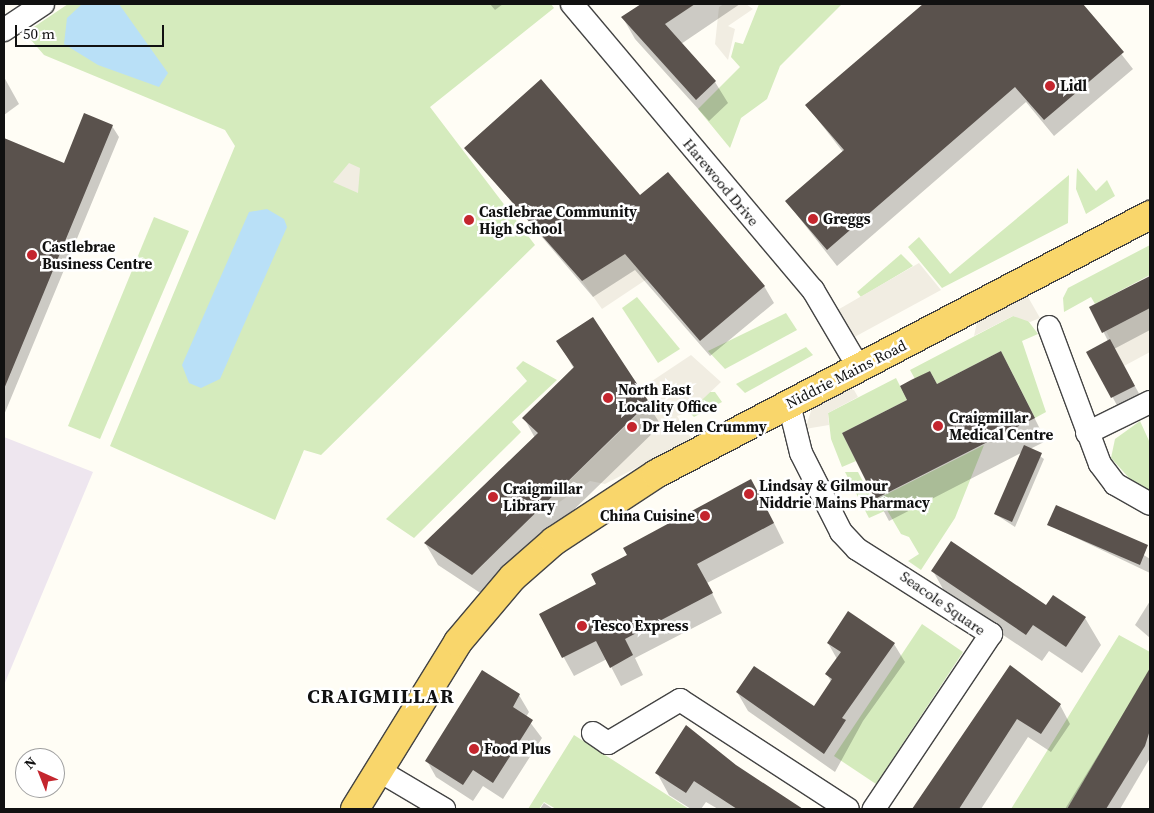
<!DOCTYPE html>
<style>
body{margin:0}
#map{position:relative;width:1154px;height:813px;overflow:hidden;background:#fffdf5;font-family:"Source Serif 4",serif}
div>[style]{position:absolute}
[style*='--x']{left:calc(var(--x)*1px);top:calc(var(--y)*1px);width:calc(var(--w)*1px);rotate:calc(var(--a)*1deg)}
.industrial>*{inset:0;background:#eee6ef}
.green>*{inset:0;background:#d5ebbd}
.plaza>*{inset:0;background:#f1ede2}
.water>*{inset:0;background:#b9e0f7}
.shadow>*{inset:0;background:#0003}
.building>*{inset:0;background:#5a524d}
.roads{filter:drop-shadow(1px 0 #444) drop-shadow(-1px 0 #444) drop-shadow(0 1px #444) drop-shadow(0 -1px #444)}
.minor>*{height:22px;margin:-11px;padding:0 11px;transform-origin:11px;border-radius:11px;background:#fff}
.primary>*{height:28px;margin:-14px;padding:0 14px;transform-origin:14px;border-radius:14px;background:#f9d66b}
.dots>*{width:14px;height:14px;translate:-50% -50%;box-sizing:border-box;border:2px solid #fff;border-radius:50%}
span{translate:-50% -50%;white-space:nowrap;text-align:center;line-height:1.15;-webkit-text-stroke:5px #fff;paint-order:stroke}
.poi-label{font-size:15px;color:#111;font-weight:700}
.left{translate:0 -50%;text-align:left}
.right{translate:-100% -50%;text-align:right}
.street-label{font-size:15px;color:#111}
.district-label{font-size:20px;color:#111;font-weight:700;letter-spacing:1px}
.frame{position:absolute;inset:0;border:5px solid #111;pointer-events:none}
.north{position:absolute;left:15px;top:748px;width:50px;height:50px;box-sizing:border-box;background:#fff;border:1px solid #a0a0a0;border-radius:50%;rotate:316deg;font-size:14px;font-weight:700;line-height:20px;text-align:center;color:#111}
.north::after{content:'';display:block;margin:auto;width:18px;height:22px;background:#c4262e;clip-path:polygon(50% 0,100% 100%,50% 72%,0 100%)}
.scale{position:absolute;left:15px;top:25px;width:149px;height:22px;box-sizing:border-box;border:2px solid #111;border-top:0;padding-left:6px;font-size:15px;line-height:18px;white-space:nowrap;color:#111;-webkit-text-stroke:4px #fff;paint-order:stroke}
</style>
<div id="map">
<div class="industrial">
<div style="clip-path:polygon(4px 437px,93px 472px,4px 685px)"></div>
</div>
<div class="green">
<div style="clip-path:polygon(68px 4px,551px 4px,554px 8px,430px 107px,535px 245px,321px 455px,304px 450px,275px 520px,110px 446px,235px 146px,225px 130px,44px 55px,25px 33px)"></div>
<div style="clip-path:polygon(759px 4px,842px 4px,780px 66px,767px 99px,741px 118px,730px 148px,698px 109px,740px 67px,731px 57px,735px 42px,743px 44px)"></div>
<div style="clip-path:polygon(1077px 168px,1096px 191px,1107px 180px,1115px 196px,1086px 214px,1076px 189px)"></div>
<div style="clip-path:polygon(1069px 175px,1068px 223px,942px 288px,908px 247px,919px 237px,950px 274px)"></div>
<div style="clip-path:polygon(154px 217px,189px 231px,100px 439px,68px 426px)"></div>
<div style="clip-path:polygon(1150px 245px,1150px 275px,1095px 304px,1091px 297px,1064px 312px,1063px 298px,1068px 288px)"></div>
<div style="clip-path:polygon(901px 254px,913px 266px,861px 297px,857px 292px)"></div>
<div style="clip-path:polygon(637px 297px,680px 349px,658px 363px,622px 308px)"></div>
<div style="clip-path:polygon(786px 313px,797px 330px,725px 369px,708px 351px)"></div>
<div style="clip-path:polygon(1013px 316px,1026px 318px,1038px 334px,1022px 341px,1046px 412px,1035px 418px,1001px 351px,937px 384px,930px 371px,915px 379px,910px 370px)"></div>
<div style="clip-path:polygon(806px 347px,813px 355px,745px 393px,736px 384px)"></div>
<div style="clip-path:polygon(523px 361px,557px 380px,512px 422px,521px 432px,414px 538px,386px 519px,527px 381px,516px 368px)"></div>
<div style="clip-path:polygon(896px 378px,907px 400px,842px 433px,856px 461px,842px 467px,831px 439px,828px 413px)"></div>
<div style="clip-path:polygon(706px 392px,715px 392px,722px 402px,694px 417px,689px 412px)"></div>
<div style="clip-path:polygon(1140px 421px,1150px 443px,1150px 490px,1130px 479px,1111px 458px,1115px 439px)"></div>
<div style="clip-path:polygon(984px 445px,955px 518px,921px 570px,908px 561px,919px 554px,909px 537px,901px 534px,887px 510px,869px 518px,845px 472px,858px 472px,873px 501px)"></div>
<div style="clip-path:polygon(922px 624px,963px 652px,876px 784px,834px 756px)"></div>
<div style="clip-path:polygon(1119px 635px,1150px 652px,1150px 678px,1146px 676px,1067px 809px,1011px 809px)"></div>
<div style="clip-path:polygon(574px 735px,689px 809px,556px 809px,544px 802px,539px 809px,528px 809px)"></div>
</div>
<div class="plaza">
<div style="clip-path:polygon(724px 4px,746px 4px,753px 9px,728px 26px,735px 29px,728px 60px,715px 44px,719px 7px)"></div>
<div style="clip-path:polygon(349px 163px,360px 168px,358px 193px,333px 182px)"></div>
<div style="clip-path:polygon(625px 254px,647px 279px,602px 309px,582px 281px)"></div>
<div style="clip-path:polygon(919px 263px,941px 290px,849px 340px,834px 312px)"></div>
<div style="clip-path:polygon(1024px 290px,1040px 318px,1030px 322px,1013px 316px,974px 336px,979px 313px)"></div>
<div style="clip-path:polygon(1150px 308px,1150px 352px,1124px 366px,1106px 331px)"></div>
<div style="clip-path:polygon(691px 355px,721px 382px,689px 412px,677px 416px,692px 439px,605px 484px,590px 481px,545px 512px,540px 509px,660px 393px,652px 381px)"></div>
<div style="clip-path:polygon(841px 385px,854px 390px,858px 397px,828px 413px,829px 425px,805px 429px,815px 399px)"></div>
</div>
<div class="water">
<div style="clip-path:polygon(119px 4px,168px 73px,159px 87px,98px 65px,64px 44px,67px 18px,81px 5px)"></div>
<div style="clip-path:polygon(267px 209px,284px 219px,287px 227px,220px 379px,201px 388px,189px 383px,182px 365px,249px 212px)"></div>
</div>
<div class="shadow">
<div style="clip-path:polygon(490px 4px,503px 4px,495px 10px)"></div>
<div style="clip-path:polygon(643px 4px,740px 4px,681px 44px,715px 82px,728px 103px,709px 121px,635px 39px,623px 18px)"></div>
<div style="clip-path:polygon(924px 4px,1082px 4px,1133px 69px,1054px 136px,1026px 102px,837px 266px,786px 201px,843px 152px,807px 106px)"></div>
<div style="clip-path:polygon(4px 77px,19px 104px,4px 115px)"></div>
<div style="clip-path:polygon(112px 126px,119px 137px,4px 415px,4px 139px,64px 164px)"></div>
<div style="clip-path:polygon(466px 148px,640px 197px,764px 286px,774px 303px,710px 356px,635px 270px,593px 297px)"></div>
<div style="clip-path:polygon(1150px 277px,1150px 330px,1114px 349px,1141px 397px,1119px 409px,1088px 352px,1108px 341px,1091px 307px)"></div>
<div style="clip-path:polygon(592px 318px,661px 425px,485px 596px,438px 565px,425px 543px,535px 438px,524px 418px,574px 369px,558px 341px)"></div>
<div style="clip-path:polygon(1013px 375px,1046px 441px,1030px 449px,1044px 459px,1015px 527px,995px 514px,1021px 453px,889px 521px,843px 434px,937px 385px)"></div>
<div style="clip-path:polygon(762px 499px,784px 543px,707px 583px,722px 613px,635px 658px,643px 675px,621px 686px,607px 659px,574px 676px,540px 614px)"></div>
<div style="clip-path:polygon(1093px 522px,1150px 559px,1150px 573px,1049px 525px)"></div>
<div style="clip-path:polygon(933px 571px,1085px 618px,1101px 645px,1082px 673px,1049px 651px,1042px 661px,948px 598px)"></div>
<div style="clip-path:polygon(1150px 601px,1150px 638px,1135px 625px)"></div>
<div style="clip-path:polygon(828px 643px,894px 644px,905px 662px,863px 721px,835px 772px,748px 711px,737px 692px,814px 708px,831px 682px,827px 674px,837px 659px)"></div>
<div style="clip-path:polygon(1010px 666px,1060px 705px,1070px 724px,1051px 752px,1028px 737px,981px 809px,914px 809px)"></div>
<div style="clip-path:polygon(483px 672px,519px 695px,529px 712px,526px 717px,542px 738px,503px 799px,483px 786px,473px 801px,436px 777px,427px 761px)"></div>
<div style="clip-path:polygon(1146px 677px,1150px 680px,1150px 758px,1120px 809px,1065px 809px)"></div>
<div style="clip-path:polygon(736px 766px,801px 809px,718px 809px,706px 802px,701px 809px,691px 809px,669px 795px,657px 773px)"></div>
<div style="clip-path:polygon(544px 803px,553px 809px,540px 809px)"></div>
</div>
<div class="building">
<div style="clip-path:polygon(641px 4px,695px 4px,665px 24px,716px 81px,696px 100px,621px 17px)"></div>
<div style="clip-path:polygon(923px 4px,1083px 4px,1124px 52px,1044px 120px,1015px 87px,827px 250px,785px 201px,844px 150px,805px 105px)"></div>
<div style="clip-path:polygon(541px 79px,640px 195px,668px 172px,765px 286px,700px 341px,625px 254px,582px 281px,464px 148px)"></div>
<div style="clip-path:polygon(84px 113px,113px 125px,4px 389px,4px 138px,64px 163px)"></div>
<div style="clip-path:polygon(1150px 276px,1150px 308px,1102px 333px,1089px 307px)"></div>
<div style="clip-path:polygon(593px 317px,649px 402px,472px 575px,424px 543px,538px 433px,522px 418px,574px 367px,556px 341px)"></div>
<div style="clip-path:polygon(1110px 339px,1135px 386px,1111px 398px,1086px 352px)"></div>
<div style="clip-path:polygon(1001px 351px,1035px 418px,875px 499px,842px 433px,907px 400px,900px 386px,911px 380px,930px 371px,937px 384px)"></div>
<div style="clip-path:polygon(1024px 445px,1042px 453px,1012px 522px,994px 514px)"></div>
<div style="clip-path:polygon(751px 479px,774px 523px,697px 564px,713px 593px,625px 639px,633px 655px,610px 668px,596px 641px,562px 658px,539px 614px,596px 584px,591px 574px,627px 555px,623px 548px)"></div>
<div style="clip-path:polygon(1056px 505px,1148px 545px,1140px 565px,1047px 525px)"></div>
<div style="clip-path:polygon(951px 541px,1046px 605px,1053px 595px,1086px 617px,1066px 647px,1033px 625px,1026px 635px,931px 571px)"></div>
<div style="clip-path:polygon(848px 611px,895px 643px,842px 718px,846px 720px,824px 754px,736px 692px,754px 666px,814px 706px,832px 679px,825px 674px,841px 652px,827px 643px)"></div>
<div style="clip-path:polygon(1010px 665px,1061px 704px,1041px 734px,1017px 719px,959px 809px,912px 809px)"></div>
<div style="clip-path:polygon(1150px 668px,1150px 730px,1145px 746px,1106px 809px,1067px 809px)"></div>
<div style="clip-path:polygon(482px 670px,520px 694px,513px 707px,533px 720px,493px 783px,473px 770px,463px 785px,425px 761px)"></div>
<div style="clip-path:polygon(686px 725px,736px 765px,803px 809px,737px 809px,694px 781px,686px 793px,655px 773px)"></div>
</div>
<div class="roads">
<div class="minor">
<div style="--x:572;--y:4;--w:374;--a:49.9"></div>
<div style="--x:813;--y:290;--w:91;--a:59.5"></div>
<div style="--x:4;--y:30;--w:47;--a:-33.7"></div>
<div style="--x:1049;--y:327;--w:146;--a:69.6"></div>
<div style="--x:1100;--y:464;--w:25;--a:53"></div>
<div style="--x:1115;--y:484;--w:40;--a:29.7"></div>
<div style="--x:789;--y:404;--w:50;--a:76.2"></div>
<div style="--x:801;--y:453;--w:89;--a:63.1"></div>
<div style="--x:841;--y:532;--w:23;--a:47"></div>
<div style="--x:857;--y:549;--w:159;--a:32.4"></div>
<div style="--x:991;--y:634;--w:211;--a:123.8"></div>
<div style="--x:1087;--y:433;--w:70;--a:-26.2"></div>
<div style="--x:593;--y:733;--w:18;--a:34"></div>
<div style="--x:608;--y:743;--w:84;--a:-30.8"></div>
<div style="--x:680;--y:700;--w:200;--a:33"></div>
<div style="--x:378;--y:770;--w:77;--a:30.6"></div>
</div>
<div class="primary">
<div style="--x:355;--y:809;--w:196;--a:-58.3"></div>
<div style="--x:458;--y:642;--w:85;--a:-49.8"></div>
<div style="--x:513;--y:577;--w:55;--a:-41.3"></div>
<div style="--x:554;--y:541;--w:122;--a:-33.3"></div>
<div style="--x:656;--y:474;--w:558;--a:-27.67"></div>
</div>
</div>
<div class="dots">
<div style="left:1050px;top:86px;background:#c4262e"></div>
<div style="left:813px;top:219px;background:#c4262e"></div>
<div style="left:469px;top:220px;background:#c4262e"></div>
<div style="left:32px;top:255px;background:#c4262e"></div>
<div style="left:608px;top:398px;background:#c4262e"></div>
<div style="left:938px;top:426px;background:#c4262e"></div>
<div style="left:632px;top:427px;background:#c4262e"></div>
<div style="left:749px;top:494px;background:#c4262e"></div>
<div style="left:493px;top:497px;background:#c4262e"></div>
<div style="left:705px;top:516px;background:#c4262e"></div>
<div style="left:582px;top:626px;background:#c4262e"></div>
<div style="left:474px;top:749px;background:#c4262e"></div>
</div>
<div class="poi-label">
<span class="left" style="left:1060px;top:86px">Lidl</span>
<span class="left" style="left:479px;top:220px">Castlebrae Community<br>High School</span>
<span class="left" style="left:823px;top:219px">Greggs</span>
<span class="left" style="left:42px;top:255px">Castlebrae<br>Business Centre</span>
<span class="left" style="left:618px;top:398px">North East<br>Locality Office</span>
<span class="left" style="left:949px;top:426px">Craigmillar<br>Medical Centre</span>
<span class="left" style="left:642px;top:427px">Dr Helen Crummy</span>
<span class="left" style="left:759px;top:494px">Lindsay &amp; Gilmour<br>Niddrie Mains Pharmacy</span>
<span class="left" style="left:503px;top:497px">Craigmillar<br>Library</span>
<span class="right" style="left:695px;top:516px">China Cuisine</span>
<span class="left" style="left:592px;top:626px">Tesco Express</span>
<span class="left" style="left:484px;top:749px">Food Plus</span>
</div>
<div class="street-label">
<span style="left:721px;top:182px;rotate:50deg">Harewood Drive</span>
<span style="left:846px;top:374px;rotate:-27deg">Niddrie Mains Road</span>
<span style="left:943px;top:603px;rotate:35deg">Seacole Square</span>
</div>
<div class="district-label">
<span style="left:381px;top:696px">CRAIGMILLAR</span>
</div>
<div class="frame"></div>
<div class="north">N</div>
<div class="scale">50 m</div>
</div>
